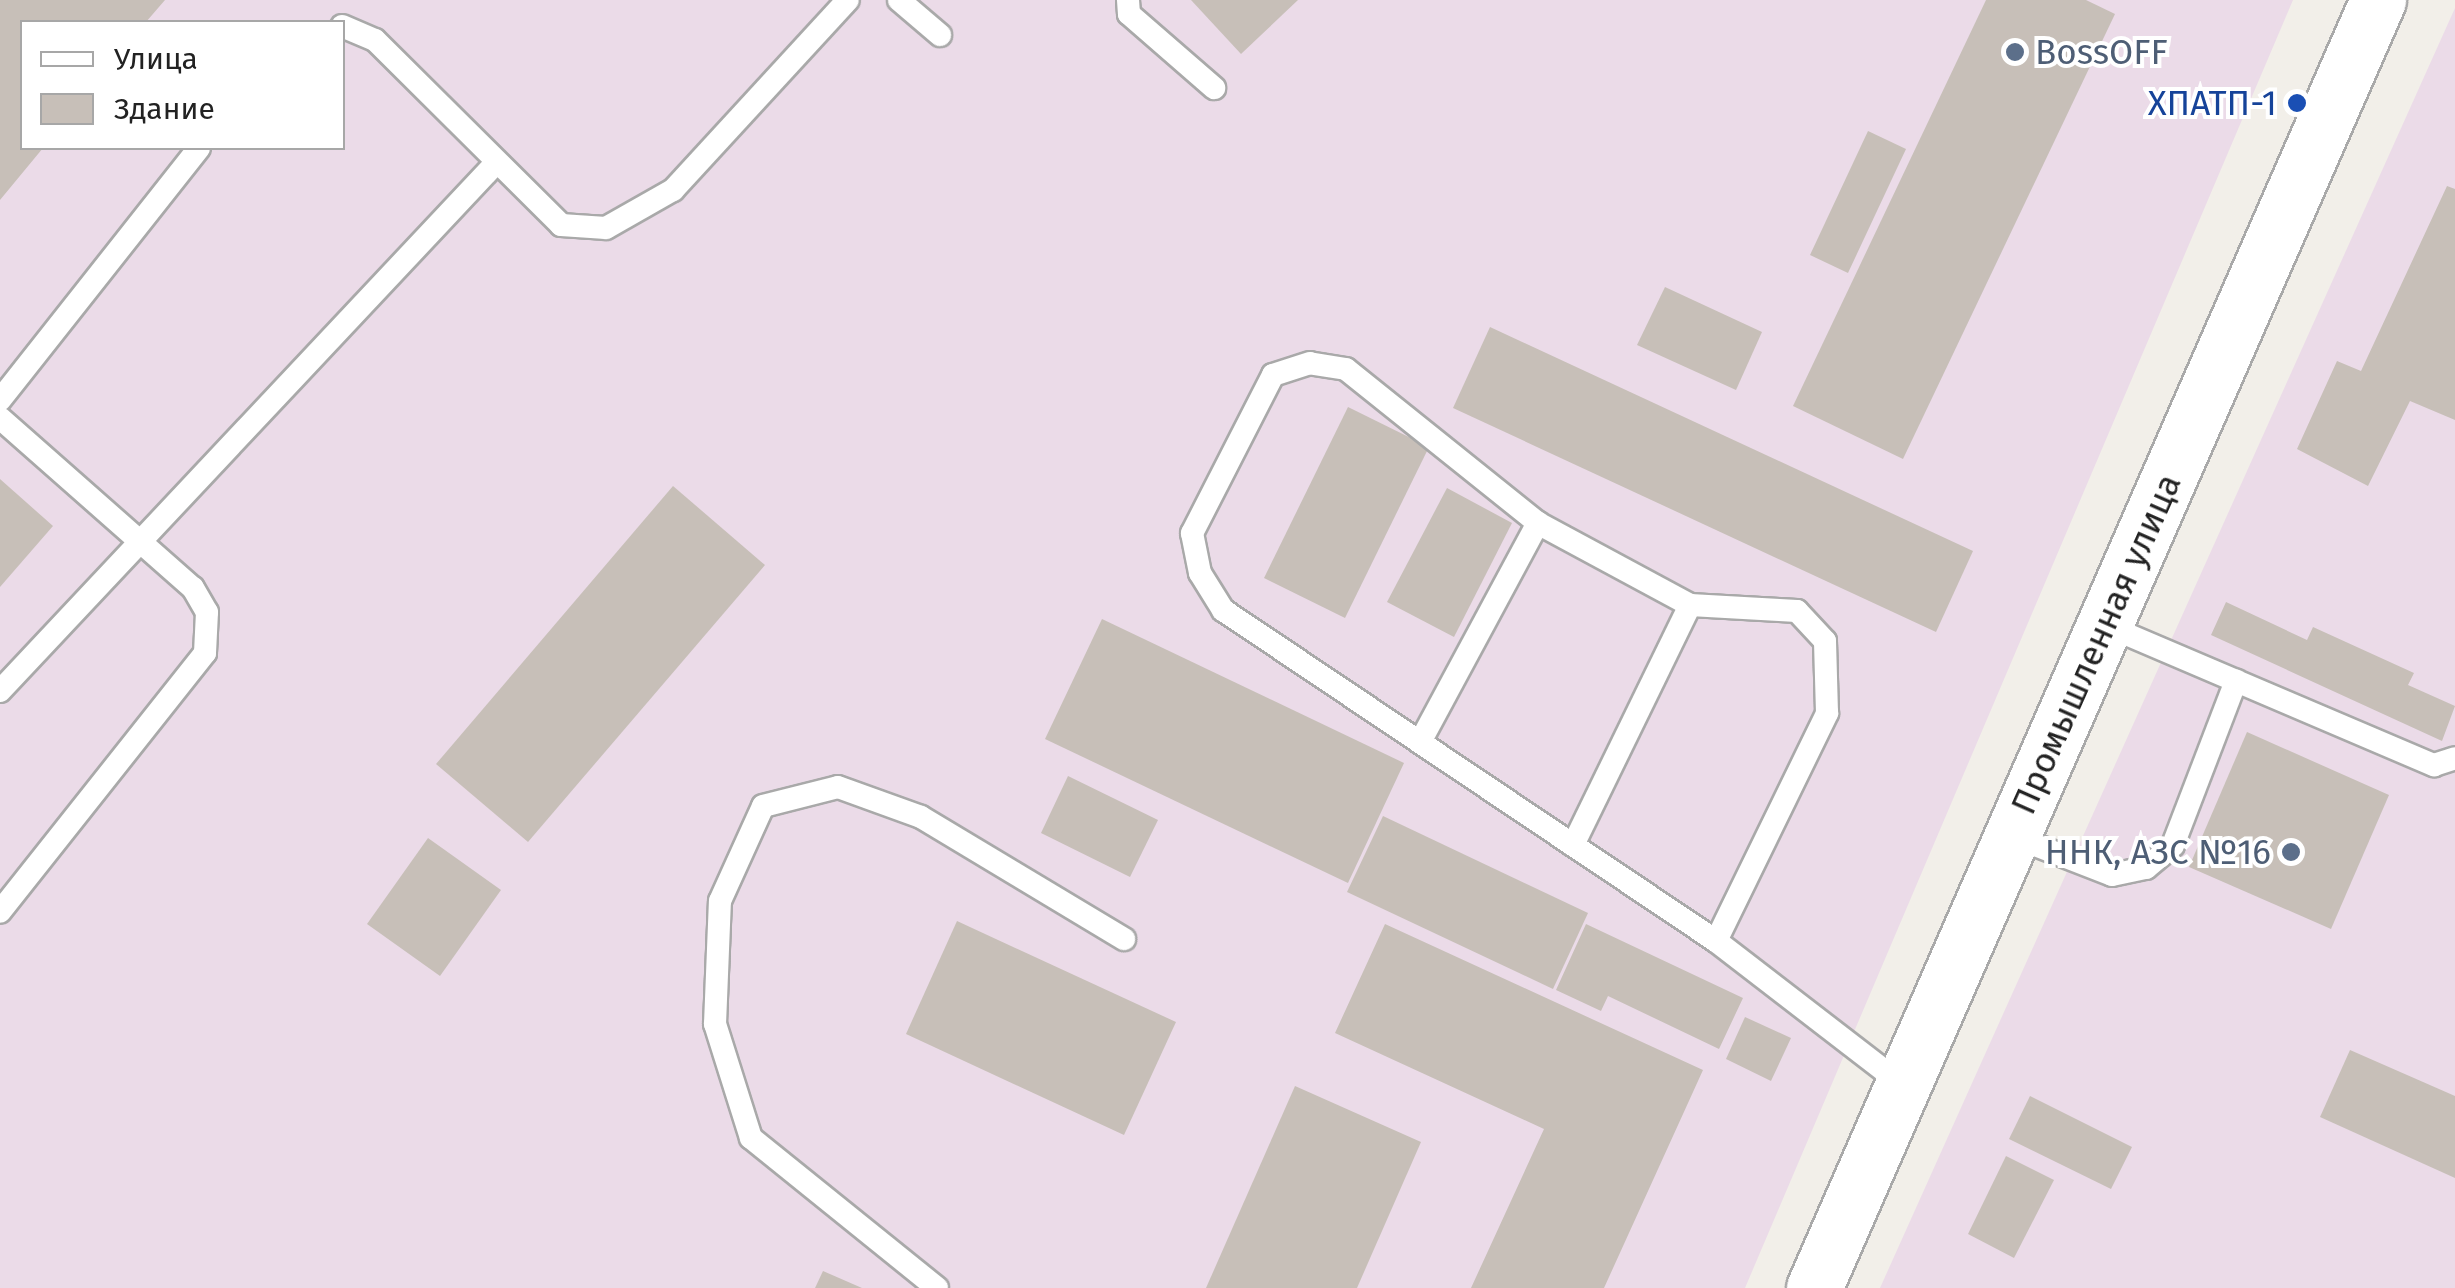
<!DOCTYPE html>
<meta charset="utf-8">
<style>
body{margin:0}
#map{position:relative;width:2455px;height:1288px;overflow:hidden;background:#f2efe9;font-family:"Fira Sans",sans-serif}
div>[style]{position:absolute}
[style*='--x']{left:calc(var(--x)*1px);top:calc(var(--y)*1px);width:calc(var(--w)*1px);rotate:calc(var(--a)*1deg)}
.industrial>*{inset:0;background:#ebdbe8}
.building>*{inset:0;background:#c7bfb8}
.roads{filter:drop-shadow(2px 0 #a9a9a9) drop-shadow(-2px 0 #a9a9a9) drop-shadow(0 2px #a9a9a9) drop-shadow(0 -2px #a9a9a9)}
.service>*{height:22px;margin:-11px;padding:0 11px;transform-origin:11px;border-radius:11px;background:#fff}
.tertiary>*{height:55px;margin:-27.5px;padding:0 27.5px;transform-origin:27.5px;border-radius:27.5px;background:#fff}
.dots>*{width:28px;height:28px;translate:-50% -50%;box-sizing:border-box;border:5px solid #fff;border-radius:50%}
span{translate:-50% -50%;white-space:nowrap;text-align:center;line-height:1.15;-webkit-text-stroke:8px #fff;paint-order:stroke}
.service-label{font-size:35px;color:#4e5e75}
.left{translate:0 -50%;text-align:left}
.right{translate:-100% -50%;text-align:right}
.transit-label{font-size:35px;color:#164399}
.street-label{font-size:35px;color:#222}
.legend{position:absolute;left:20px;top:20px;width:325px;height:130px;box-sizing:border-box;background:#fff;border:2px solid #a7a7a7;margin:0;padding:12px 18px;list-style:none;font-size:30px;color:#222}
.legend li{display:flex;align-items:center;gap:20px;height:50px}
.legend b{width:50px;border:2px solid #a7a7a7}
</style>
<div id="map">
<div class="industrial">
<div style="clip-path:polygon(evenodd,0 0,2293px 0,1745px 1288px,0 1288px,0 0,22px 22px,342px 22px,342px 148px,22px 148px,22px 22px)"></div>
<div style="clip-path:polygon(2455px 8px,2455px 1288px,1880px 1288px)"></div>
</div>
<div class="building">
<div style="clip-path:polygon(0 0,165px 0,146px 22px,22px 22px,22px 148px,43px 148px,0 200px)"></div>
<div style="clip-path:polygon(1191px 0,1298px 0,1241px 54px)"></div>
<div style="clip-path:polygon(1986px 0,2086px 0,2115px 14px,1903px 459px,1793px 406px)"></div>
<div style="clip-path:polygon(1868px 131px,1906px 149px,1848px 273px,1810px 255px)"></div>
<div style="clip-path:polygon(2447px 186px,2455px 189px,2455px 420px,2410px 401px,2368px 486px,2297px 449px,2337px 361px,2361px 371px)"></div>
<div style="clip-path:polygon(1665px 287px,1762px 332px,1736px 390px,1637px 345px)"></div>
<div style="clip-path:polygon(1490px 327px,1973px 551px,1936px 632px,1453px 408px)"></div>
<div style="clip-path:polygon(1348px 407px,1429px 447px,1345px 618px,1264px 578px)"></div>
<div style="clip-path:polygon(0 479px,53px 526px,0 587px)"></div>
<div style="clip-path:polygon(673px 486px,765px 565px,528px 842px,436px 764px)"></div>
<div style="clip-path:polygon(1447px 488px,1512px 523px,1454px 637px,1387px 602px)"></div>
<div style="clip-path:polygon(2226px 602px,2307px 640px,2313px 627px,2414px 673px,2408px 685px,2455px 706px,2442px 741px,2211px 635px)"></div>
<div style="clip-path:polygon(1102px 619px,1404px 763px,1348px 883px,1045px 739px)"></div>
<div style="clip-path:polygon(2247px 732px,2389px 795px,2331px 929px,2189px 867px)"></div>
<div style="clip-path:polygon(1068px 776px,1158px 820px,1130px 877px,1041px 833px)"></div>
<div style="clip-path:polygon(1383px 816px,1588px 913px,1553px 989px,1347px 892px)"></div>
<div style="clip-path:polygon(428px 838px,501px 890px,440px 976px,367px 924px)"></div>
<div style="clip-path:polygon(957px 921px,1176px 1022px,1124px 1135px,906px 1034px)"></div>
<div style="clip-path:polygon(1385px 924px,1703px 1070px,1604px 1288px,1471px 1288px,1544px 1129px,1335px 1033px)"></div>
<div style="clip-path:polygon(1586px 924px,1743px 998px,1719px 1049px,1608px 996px,1601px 1011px,1556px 990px)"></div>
<div style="clip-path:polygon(1745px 1017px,1791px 1038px,1771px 1081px,1726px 1059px)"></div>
<div style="clip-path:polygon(2350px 1050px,2455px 1096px,2455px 1178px,2320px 1117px)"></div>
<div style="clip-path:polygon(1295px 1086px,1421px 1142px,1357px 1288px,1206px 1288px)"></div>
<div style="clip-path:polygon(2030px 1096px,2132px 1147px,2111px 1189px,2009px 1139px)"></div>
<div style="clip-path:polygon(2006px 1156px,2054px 1180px,2014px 1258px,1968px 1234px)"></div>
<div style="clip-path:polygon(823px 1271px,862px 1288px,815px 1288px)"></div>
</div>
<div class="roads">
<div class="service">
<div style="--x:899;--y:0;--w:54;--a:40.5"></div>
<div style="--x:1128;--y:0;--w:14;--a:86"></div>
<div style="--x:1129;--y:14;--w:113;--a:41"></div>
<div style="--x:342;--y:26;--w:36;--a:23"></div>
<div style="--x:375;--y:40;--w:262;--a:44.8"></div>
<div style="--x:561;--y:225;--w:45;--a:3.8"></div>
<div style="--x:606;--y:228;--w:77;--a:-29.6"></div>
<div style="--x:673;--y:190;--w:258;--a:-47.4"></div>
<div style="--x:0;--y:400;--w:321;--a:-51.7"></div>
<div style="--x:0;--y:418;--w:257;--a:41.4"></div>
<div style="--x:193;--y:588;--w:28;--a:60"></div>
<div style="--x:207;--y:612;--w:41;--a:92.8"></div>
<div style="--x:205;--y:653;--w:330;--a:128.4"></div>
<div style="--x:2105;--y:625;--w:358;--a:23.1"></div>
<div style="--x:2434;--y:765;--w:22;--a:-18"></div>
<div style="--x:0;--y:691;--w:722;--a:-46.8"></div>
<div style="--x:1420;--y:742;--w:249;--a:-61.7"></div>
<div style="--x:2012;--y:836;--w:107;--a:21.3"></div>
<div style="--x:2112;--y:875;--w:35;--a:-12"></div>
<div style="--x:2146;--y:868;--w:35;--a:-40"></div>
<div style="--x:2173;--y:845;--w:176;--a:-69"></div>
<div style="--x:1573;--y:845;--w:267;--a:-64"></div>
<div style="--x:1716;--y:941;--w:254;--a:-64"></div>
<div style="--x:1827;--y:713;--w:72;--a:-91.6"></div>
<div style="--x:1825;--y:641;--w:41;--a:-133"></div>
<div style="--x:1797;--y:611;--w:107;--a:-176.8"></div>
<div style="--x:1690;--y:605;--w:173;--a:-151.7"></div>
<div style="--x:1538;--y:523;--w:246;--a:-141.3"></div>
<div style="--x:1346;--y:369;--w:36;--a:-171"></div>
<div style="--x:1310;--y:363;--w:39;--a:162"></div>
<div style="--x:1273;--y:375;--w:178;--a:117.1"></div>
<div style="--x:1192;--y:533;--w:41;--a:78.7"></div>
<div style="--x:1200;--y:573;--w:44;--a:58.1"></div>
<div style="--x:1223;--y:610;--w:594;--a:33.88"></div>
<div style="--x:1716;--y:941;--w:236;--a:37.6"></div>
<div style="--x:937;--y:1288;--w:239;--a:-141.1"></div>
<div style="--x:751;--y:1138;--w:120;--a:-107.5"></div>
<div style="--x:715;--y:1024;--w:123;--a:-87.7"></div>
<div style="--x:720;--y:901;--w:104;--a:-65.6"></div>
<div style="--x:763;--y:806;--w:77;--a:-14.2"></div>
<div style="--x:838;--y:787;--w:88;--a:19.9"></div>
<div style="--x:921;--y:817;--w:237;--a:31"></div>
</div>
<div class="tertiary">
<div style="--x:1814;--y:1288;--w:1406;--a:-66.35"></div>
</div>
</div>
<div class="dots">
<div style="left:2015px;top:52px;background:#5c6f8a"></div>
<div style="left:2297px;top:103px;background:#1a4fb4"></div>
<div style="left:2291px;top:852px;background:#5c6f8a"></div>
</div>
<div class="service-label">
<span class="left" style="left:2035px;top:52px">BossOFF</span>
<span class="right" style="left:2271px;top:852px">ННК, АЗС №16</span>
</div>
<div class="transit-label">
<span class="right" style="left:2277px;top:103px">ХПАТП-1</span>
</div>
<div class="street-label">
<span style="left:2096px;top:644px;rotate:-66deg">Промышленная улица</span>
</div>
<ul class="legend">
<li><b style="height:12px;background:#fff"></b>Улица</li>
<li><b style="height:28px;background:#c7bfb8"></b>Здание</li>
</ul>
</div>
